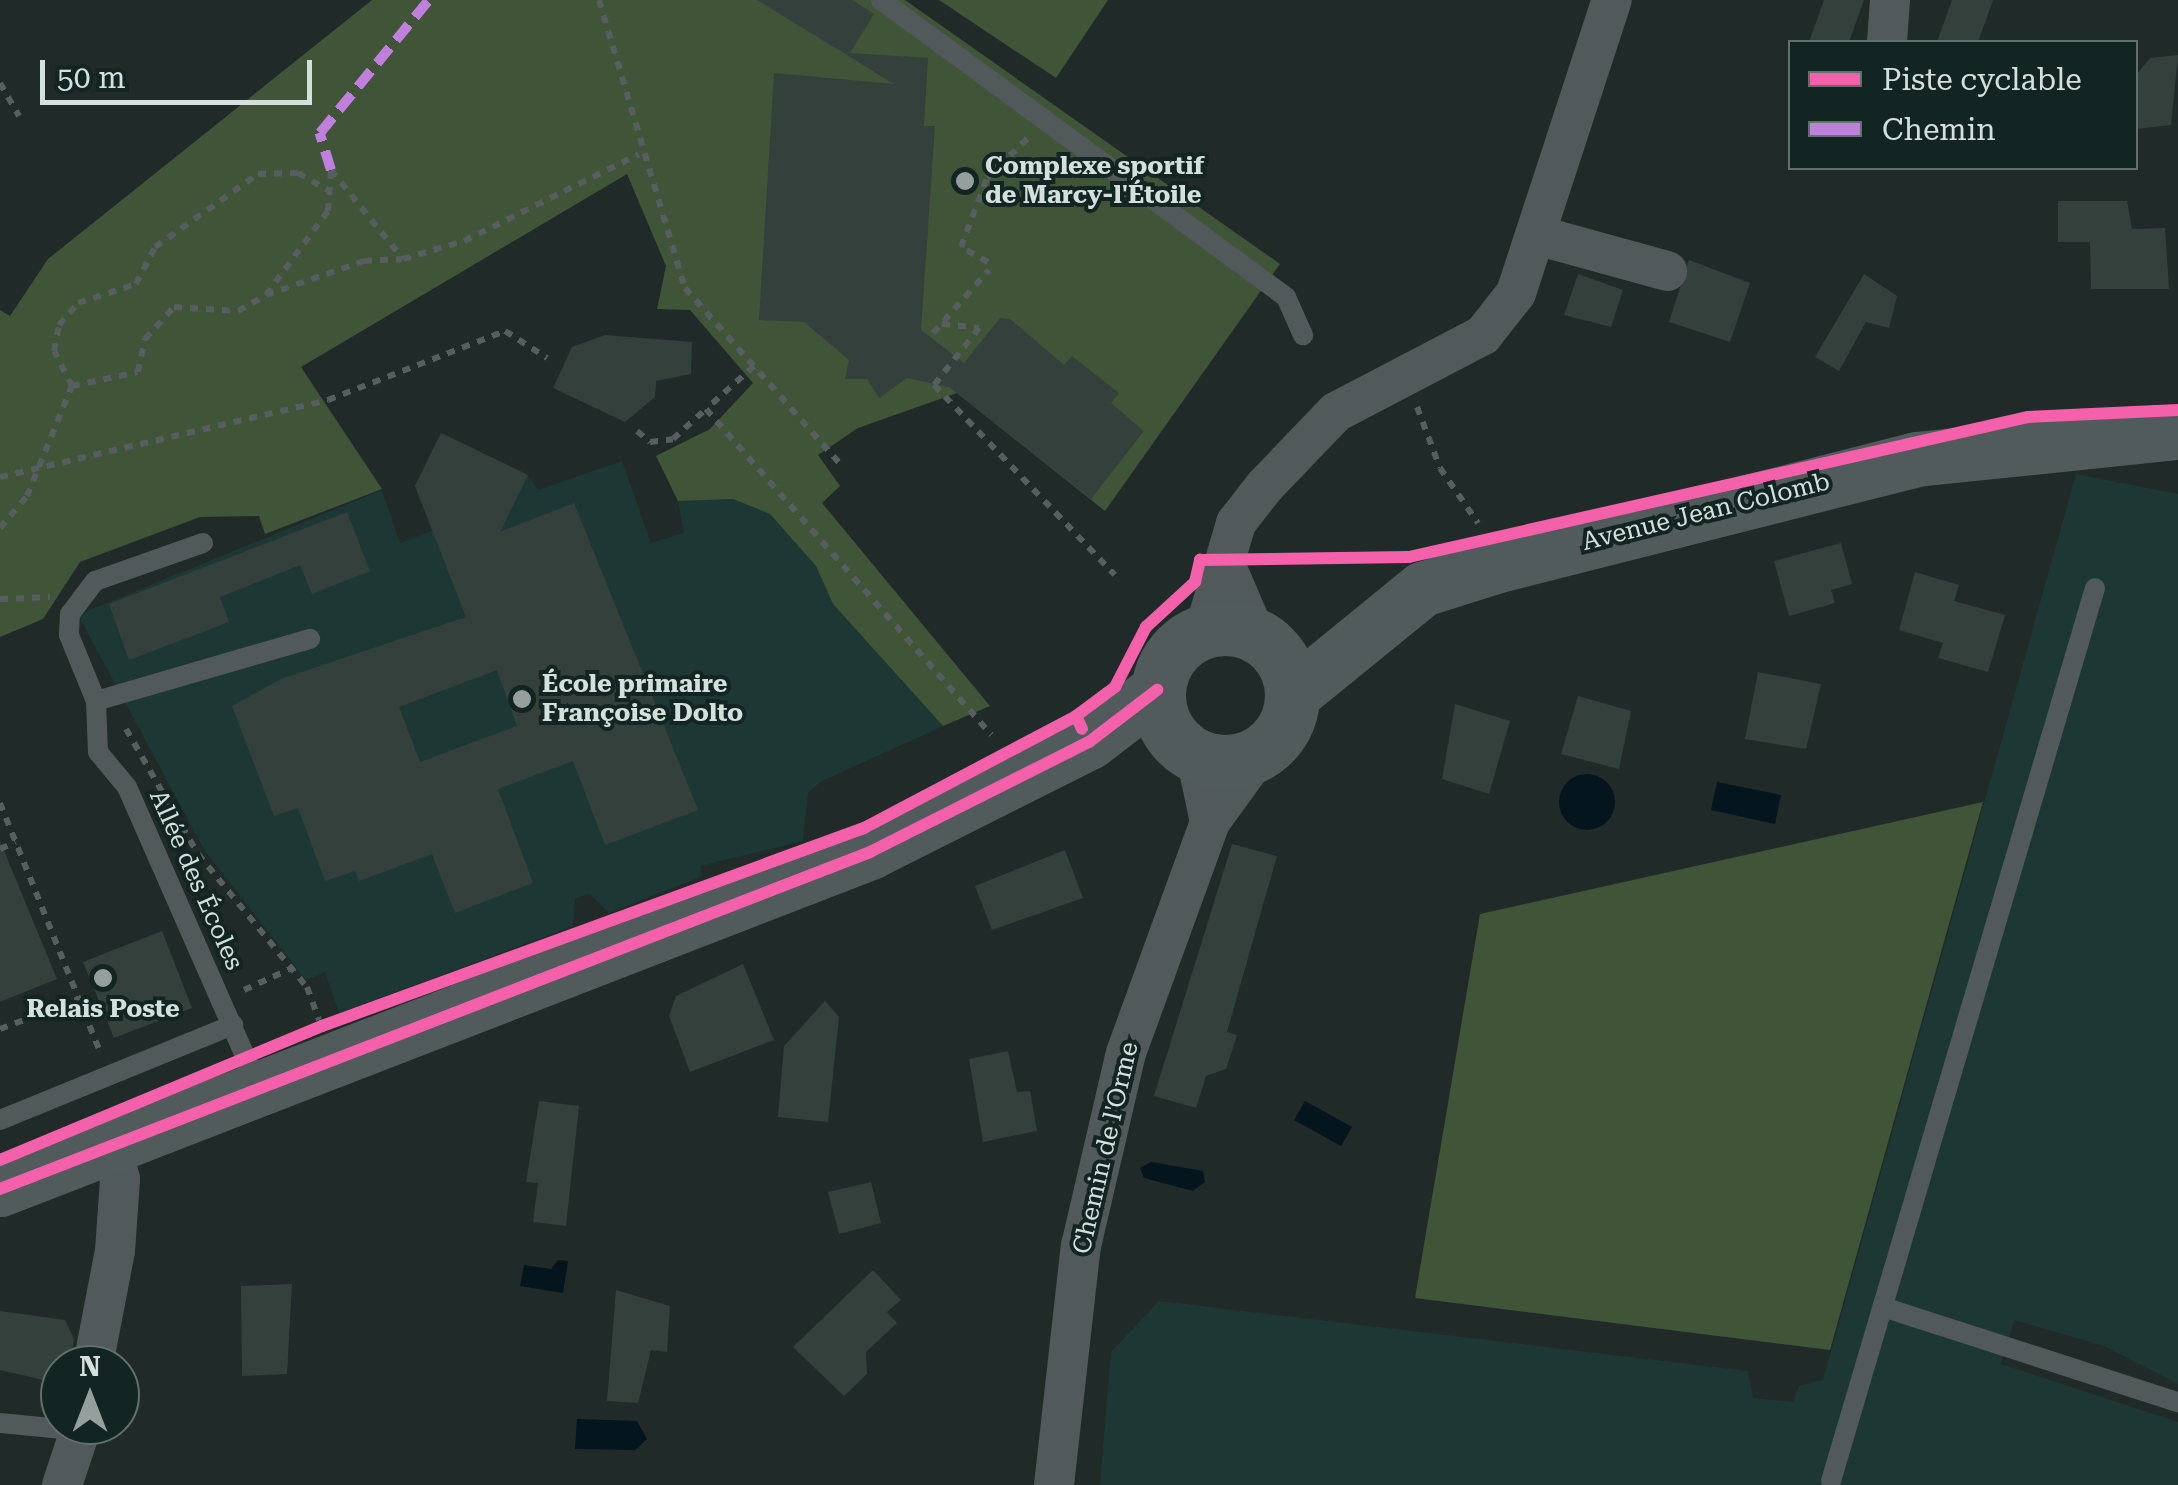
<!DOCTYPE html>
<meta charset="utf-8">
<style>
body{margin:0}
#map{position:relative;width:2178px;height:1485px;overflow:hidden;background:#202a28;font-family:"Roboto Serif",serif}
div>[style]{position:absolute}
[style*='--x']{left:calc(var(--x)*1px);top:calc(var(--y)*1px);width:calc(var(--w)*1px);rotate:calc(var(--a)*1deg)}
.built>*{inset:0;background:#1d3834}
.green>*{inset:0;background:#405438}
.water>*{inset:0;background:#04151e}
.round{border-radius:50%}
.building>*{inset:0;background:#34403c}
.path>*{height:6px;margin-top:-3px;transform-origin:0;background:repeating-linear-gradient(90deg,#575e5f 0 8px,transparent 0 16px)}
.lane>*{height:20px;margin:-10px;padding:0 10px;transform-origin:10px;border-radius:10px;background:#51595a}
.street>*{height:40px;margin:-20px;padding:0 20px;transform-origin:20px;border-radius:20px;background:#51595a}
.secondary>*{height:55px;margin:-27.5px;padding:0 27.5px;transform-origin:27.5px;border-radius:27.5px;background:#515b5c}
.secondary>.ring{margin:-27.5px;padding:0;box-sizing:content-box;background:none;border:55px solid #515b5c;border-radius:50%}
.quiet>*{height:10px;margin-top:-5px;transform-origin:0;background:repeating-linear-gradient(90deg,#c07fdc 0 20px,transparent 0 30px)}
.cycleway>*{height:12px;margin:-6px;padding:0 6px;transform-origin:6px;border-radius:6px;background:#f560ab}
.dots>*{width:28px;height:28px;translate:-50% -50%;box-sizing:border-box;border:5px solid #122523;border-radius:50%}
span{translate:-50% -50%;white-space:nowrap;text-align:center;line-height:1.15;-webkit-text-stroke:8px #122523;paint-order:stroke}
.poi-label{font-size:25px;color:#d4e0dd;font-weight:700}
.left{translate:0 -50%;text-align:left}
.street-label{font-size:25px;color:#d4e0dd}
.legend{position:absolute;left:1788px;top:40px;width:350px;height:130px;box-sizing:border-box;background:#122523;border:2px solid #60706d;margin:0;padding:12px 18px;list-style:none;font-size:30px;color:#d4e0dd}
.legend li{display:flex;align-items:center;gap:20px;height:50px}
.legend b{width:50px;border:2px solid #60706d}
.north{position:absolute;left:40px;top:1345px;width:100px;height:100px;box-sizing:border-box;background:#122523;border:2px solid #60706d;border-radius:50%;rotate:0deg;font-size:28px;font-weight:700;line-height:40px;text-align:center;color:#d4e0dd}
.north::after{content:'';display:block;margin:auto;width:35px;height:45px;background:#95a09e;clip-path:polygon(50% 0,100% 100%,50% 72%,0 100%)}
.scale{position:absolute;left:40px;top:60px;width:272px;height:45px;box-sizing:border-box;border:5px solid #d4e0dd;border-top:0;padding-left:12px;font-size:30px;line-height:35px;white-space:nowrap;color:#d4e0dd;-webkit-text-stroke:8px #122523;paint-order:stroke}
</style>
<div id="map">
<div class="built">
<div style="clip-path:polygon(441px 433px,528px 475px,538px 490px,622px 461px,651px 543px,684px 533px,678px 501px,733px 499px,770px 514px,816px 566px,833px 604px,943px 726px,820px 782px,808px 793px,803px 841px,700px 866px,703px 876px,609px 913px,589px 893px,575px 899px,573px 926px,339px 1013px,325px 972px,306px 980px,205px 851px,78px 615px,382px 490px,400px 543px,432px 531px,415px 486px)"></div>
<div style="clip-path:polygon(2076px 474px,2178px 494px,2178px 1384px,2104px 1346px,2014px 1320px,2001px 1364px,2178px 1422px,2178px 1485px,1100px 1485px,1111px 1352px,1159px 1301px,1748px 1371px,1753px 1398px,1793px 1402px,1799px 1386px,1823px 1380px)"></div>
</div>
<div class="green">
<div style="clip-path:polygon(372px 0,905px 0,1280px 264px,1105px 511px,957px 393px,858px 428px,818px 455px,840px 486px,822px 503px,990px 706px,943px 726px,833px 604px,816px 566px,770px 514px,733px 499px,678px 501px,656px 456px,710px 429px,753px 383px,690px 310px,657px 309px,666px 266px,627px 174px,301px 367px,382px 489px,265px 534px,259px 516px,200px 517px,80px 562px,43px 619px,0 637px,0 310px,10px 316px,48px 259px)"></div>
<div style="clip-path:polygon(939px 0,1108px 0,1056px 78px)"></div>
<div style="clip-path:polygon(1983px 802px,1830px 1350px,1415px 1298px,1480px 914px)"></div>
</div>
<div class="water">
<div class="round" style="left:1559px;top:774px;width:56px;height:56px"></div>
<div style="clip-path:polygon(1717px 782px,1781px 795px,1775px 824px,1711px 810px)"></div>
<div style="clip-path:polygon(1305px 1101px,1352px 1127px,1341px 1146px,1294px 1120px)"></div>
<div style="clip-path:polygon(1151px 1162px,1203px 1171px,1205px 1182px,1193px 1191px,1144px 1178px,1140px 1168px)"></div>
<div style="clip-path:polygon(558px 1260px,568px 1261px,563px 1293px,520px 1286px,524px 1265px,551px 1269px)"></div>
<div style="clip-path:polygon(577px 1419px,637px 1421px,647px 1439px,635px 1450px,575px 1449px)"></div>
</div>
<div class="building">
<div style="clip-path:polygon(757px 0,852px 0,874px 14px,850px 53px,928px 58px,924px 126px,935px 126px,921px 330px,964px 363px,1000px 318px,1010px 319px,1064px 365px,1072px 356px,1119px 393px,1111px 403px,1144px 431px,1091px 499px,949px 387px,907px 378px,879px 398px,867px 379px,845px 379px,849px 360px,804px 322px,759px 320px,774px 73px,894px 84px)"></div>
<div style="clip-path:polygon(1824px 0,1864px 0,1849px 42px,1809px 42px)"></div>
<div style="clip-path:polygon(1952px 0,1993px 0,1978px 42px,1937px 42px)"></div>
<div style="clip-path:polygon(2178px 55px,2171px 125px,2136px 129px,2136px 75px,2150px 58px)"></div>
<div style="clip-path:polygon(2058px 201px,2127px 201px,2132px 229px,2165px 228px,2169px 289px,2091px 289px,2090px 242px,2058px 242px)"></div>
<div style="clip-path:polygon(1689px 260px,1750px 283px,1730px 342px,1669px 322px)"></div>
<div style="clip-path:polygon(1578px 274px,1623px 290px,1611px 327px,1564px 315px)"></div>
<div style="clip-path:polygon(1864px 274px,1897px 296px,1889px 328px,1866px 322px,1839px 371px,1815px 357px)"></div>
<div style="clip-path:polygon(605px 335px,692px 342px,691px 374px,656px 381px,655px 397px,625px 422px,553px 388px,572px 347px)"></div>
<div style="clip-path:polygon(evenodd,441px 433px,528px 475px,500px 532px,574px 503px,698px 810px,605px 845px,573px 761px,498px 789px,533px 883px,455px 913px,432px 854px,359px 881px,355px 871px,325px 881px,298px 808px,274px 816px,232px 706px,281px 679px,466px 617px,415px 486px,441px 433px,497px 670px,517px 726px,420px 762px,399px 707px,497px 670px)"></div>
<div style="clip-path:polygon(347px 512px,370px 571px,312px 594px,300px 565px,220px 597px,229px 622px,129px 660px,109px 604px)"></div>
<div style="clip-path:polygon(1841px 543px,1852px 584px,1831px 590px,1835px 603px,1789px 616px,1774px 561px)"></div>
<div style="clip-path:polygon(1915px 572px,1959px 585px,1954px 601px,2005px 615px,1988px 672px,1938px 658px,1943px 643px,1899px 630px)"></div>
<div style="clip-path:polygon(1758px 672px,1821px 684px,1806px 749px,1745px 739px)"></div>
<div style="clip-path:polygon(1578px 696px,1631px 711px,1619px 769px,1561px 754px)"></div>
<div style="clip-path:polygon(1455px 704px,1510px 721px,1489px 794px,1442px 779px)"></div>
<div style="clip-path:polygon(0 841px,57px 979px,0 1002px)"></div>
<div style="clip-path:polygon(1232px 844px,1277px 856px,1227px 1032px,1237px 1035px,1226px 1069px,1206px 1076px,1196px 1108px,1154px 1096px)"></div>
<div style="clip-path:polygon(1065px 850px,1083px 898px,992px 930px,975px 886px)"></div>
<div style="clip-path:polygon(162px 931px,192px 1008px,114px 1038px,83px 962px)"></div>
<div style="clip-path:polygon(743px 964px,774px 1040px,690px 1072px,669px 1016px,676px 996px)"></div>
<div style="clip-path:polygon(825px 1001px,839px 1017px,828px 1122px,778px 1117px,784px 1046px)"></div>
<div style="clip-path:polygon(1008px 1051px,1017px 1092px,1030px 1091px,1037px 1131px,983px 1142px,969px 1059px)"></div>
<div style="clip-path:polygon(539px 1101px,579px 1106px,566px 1226px,533px 1222px,538px 1183px,526px 1182px)"></div>
<div style="clip-path:polygon(871px 1182px,881px 1223px,839px 1234px,828px 1192px)"></div>
<div style="clip-path:polygon(873px 1270px,901px 1300px,887px 1312px,897px 1323px,866px 1352px,867px 1374px,844px 1396px,793px 1347px)"></div>
<div style="clip-path:polygon(292px 1284px,287px 1374px,242px 1376px,241px 1286px)"></div>
<div style="clip-path:polygon(616px 1290px,670px 1306px,667px 1352px,651px 1350px,638px 1403px,607px 1401px)"></div>
<div style="clip-path:polygon(0 1311px,65px 1320px,74px 1339px,70px 1365px,48px 1381px,0 1370px)"></div>
</div>
<div class="path">
<div style="--x:599;--y:0;--w:301;--a:73.4"></div>
<div style="--x:685;--y:288;--w:237;--a:48.6"></div>
<div style="--x:0;--y:83;--w:38;--a:60"></div>
<div style="--x:988;--y:262;--w:31;--a:-151"></div>
<div style="--x:961;--y:247;--w:74;--a:-69.4"></div>
<div style="--x:987;--y:178;--w:57;--a:-44.3"></div>
<div style="--x:266;--y:295;--w:104;--a:-19.1"></div>
<div style="--x:364;--y:261;--w:38;--a:-3"></div>
<div style="--x:942;--y:324;--w:37;--a:6"></div>
<div style="--x:979;--y:328;--w:73;--a:128.3"></div>
<div style="--x:934;--y:385;--w:262;--a:46.4"></div>
<div style="--x:933;--y:333;--w:84;--a:-48.4"></div>
<div style="--x:754;--y:366;--w:64;--a:138.1"></div>
<div style="--x:706;--y:409;--w:433;--a:48.8"></div>
<div style="--x:72;--y:386;--w:39;--a:-117"></div>
<div style="--x:54;--y:351;--w:26;--a:-79"></div>
<div style="--x:59;--y:325;--w:29;--a:-49"></div>
<div style="--x:78;--y:303;--w:61;--a:-18.1"></div>
<div style="--x:136;--y:284;--w:42;--a:-62.8"></div>
<div style="--x:155;--y:247;--w:126;--a:-35.3"></div>
<div style="--x:258;--y:174;--w:40;--a:-1.4"></div>
<div style="--x:298;--y:173;--w:36;--a:30"></div>
<div style="--x:1417;--y:407;--w:65;--a:69.3"></div>
<div style="--x:1440;--y:468;--w:67;--a:55.4"></div>
<div style="--x:637;--y:431;--w:17;--a:40"></div>
<div style="--x:650;--y:442;--w:23;--a:-7"></div>
<div style="--x:673;--y:439;--w:45;--a:-42.3"></div>
<div style="--x:0;--y:477;--w:337;--a:-13.2"></div>
<div style="--x:328;--y:400;--w:190;--a:-21.3"></div>
<div style="--x:505;--y:331;--w:50;--a:32.7"></div>
<div style="--x:0;--y:528;--w:42;--a:-49.8"></div>
<div style="--x:27;--y:496;--w:119;--a:-67.8"></div>
<div style="--x:72;--y:386;--w:67;--a:-12"></div>
<div style="--x:138;--y:372;--w:34;--a:-78"></div>
<div style="--x:145;--y:339;--w:43;--a:-47.8"></div>
<div style="--x:174;--y:307;--w:64;--a:3.6"></div>
<div style="--x:238;--y:311;--w:32;--a:-30"></div>
<div style="--x:266;--y:295;--w:104;--a:-53.6"></div>
<div style="--x:328;--y:211;--w:41;--a:-85.8"></div>
<div style="--x:331;--y:170;--w:114;--a:51"></div>
<div style="--x:403;--y:259;--w:64;--a:-16.4"></div>
<div style="--x:464;--y:241;--w:195;--a:-26.4"></div>
<div style="--x:0;--y:599;--w:50;--a:-2.3"></div>
<div style="--x:126;--y:729;--w:144;--a:60.1"></div>
<div style="--x:198;--y:854;--w:172;--a:50.7"></div>
<div style="--x:307;--y:987;--w:35;--a:70"></div>
<div style="--x:0;--y:803;--w:268;--a:68.1"></div>
<div style="--x:0;--y:849;--w:17;--a:-24"></div>
<div style="--x:244;--y:990;--w:53;--a:-24.6"></div>
<div style="--x:0;--y:1029;--w:85;--a:-20.6"></div>
</div>
<div class="lane">
<div style="--x:881;--y:0;--w:502;--a:36.25"></div>
<div style="--x:1286;--y:297;--w:42;--a:65.9"></div>
<div style="--x:203;--y:543;--w:114;--a:160.6"></div>
<div style="--x:95;--y:581;--w:41;--a:127.1"></div>
<div style="--x:70;--y:614;--w:21;--a:93"></div>
<div style="--x:69;--y:635;--w:71;--a:67.8"></div>
<div style="--x:96;--y:701;--w:51;--a:87.8"></div>
<div style="--x:98;--y:752;--w:45;--a:50.4"></div>
<div style="--x:127;--y:787;--w:323;--a:66.3"></div>
<div style="--x:96;--y:701;--w:223;--a:-16.2"></div>
<div style="--x:0;--y:1120;--w:252;--a:-22.2"></div>
<div style="--x:1883;--y:1307;--w:310;--a:17.9"></div>
<div style="--x:0;--y:1423;--w:81;--a:5.6"></div>
<div style="--x:1831;--y:1481;--w:931;--a:-73.53"></div>
</div>
<div class="street">
<div style="--x:1887;--y:42;--w:42;--a:-85.9"></div>
<div style="--x:1540;--y:236;--w:132;--a:15.4"></div>
<div style="--x:1225;--y:564;--w:78;--a:66.7"></div>
<div style="--x:1204;--y:632;--w:114;--a:-73.6"></div>
<div style="--x:1236;--y:523;--w:46;--a:-52.1"></div>
<div style="--x:1264;--y:487;--w:104;--a:-46.2"></div>
<div style="--x:1336;--y:412;--w:166;--a:-27.6"></div>
<div style="--x:1483;--y:335;--w:53;--a:-51.8"></div>
<div style="--x:1516;--y:293;--w:308;--a:-71.9"></div>
<div style="--x:1196;--y:756;--w:67;--a:78"></div>
<div style="--x:93;--y:1365;--w:116;--a:-79.1"></div>
<div style="--x:115;--y:1251;--w:72;--a:-86"></div>
<div style="--x:120;--y:1179;--w:37;--a:-104"></div>
<div style="--x:62;--y:1485;--w:63;--a:-71.6"></div>
<div style="--x:1054;--y:1485;--w:241;--a:-83.6"></div>
<div style="--x:1081;--y:1246;--w:198;--a:-76.9"></div>
<div style="--x:1126;--y:1053;--w:246;--a:-70"></div>
<div style="--x:1210;--y:822;--w:85;--a:-54.1"></div>
</div>
<div class="secondary">
<div class="ring" style="left:1158px;top:628px;width:79px;height:79px"></div>
<div style="--x:1292;--y:695;--w:168;--a:-39.2"></div>
<div style="--x:1422;--y:589;--w:80;--a:-17.5"></div>
<div style="--x:1498;--y:565;--w:431;--a:-14.2"></div>
<div style="--x:1916;--y:459;--w:263;--a:-5.9"></div>
<div style="--x:0;--y:1189;--w:933;--a:-21.17"></div>
<div style="--x:870;--y:852;--w:245;--a:-26.7"></div>
<div style="--x:1089;--y:742;--w:86;--a:-37.4"></div>
</div>
<div class="quiet">
<div style="--x:331;--y:170;--w:39;--a:-107"></div>
<div style="--x:320;--y:133;--w:172;--a:-50.7"></div>
</div>
<div class="cycleway">
<div style="--x:1076;--y:716;--w:49;--a:-36.6"></div>
<div style="--x:1115;--y:687;--w:68;--a:-62.7"></div>
<div style="--x:1146;--y:627;--w:67;--a:-42.6"></div>
<div style="--x:1195;--y:582;--w:23;--a:-77"></div>
<div style="--x:1200;--y:560;--w:209;--a:-0.8"></div>
<div style="--x:1409;--y:557;--w:635;--a:-12.74"></div>
<div style="--x:2028;--y:417;--w:150;--a:-2.7"></div>
<div style="--x:0;--y:1160;--w:349;--a:-22.6"></div>
<div style="--x:322;--y:1026;--w:577;--a:-20.07"></div>
<div style="--x:864;--y:828;--w:240;--a:-27.8"></div>
<div style="--x:1076;--y:716;--w:14;--a:65"></div>
<div style="--x:0;--y:1189;--w:933;--a:-21.17"></div>
<div style="--x:870;--y:852;--w:245;--a:-26.7"></div>
<div style="--x:1089;--y:742;--w:86;--a:-37.4"></div>
</div>
<div class="dots">
<div style="left:965px;top:181px;background:#95a09e"></div>
<div style="left:522px;top:699px;background:#95a09e"></div>
<div style="left:103px;top:978px;background:#95a09e"></div>
</div>
<div class="poi-label">
<span class="left" style="left:985px;top:181px">Complexe sportif<br>de Marcy-l'Étoile</span>
<span class="left" style="left:542px;top:699px">École primaire<br>Françoise Dolto</span>
<span style="left:103px;top:1009px">Relais Poste</span>
</div>
<div class="street-label">
<span style="left:1706px;top:512px;rotate:-14deg">Avenue Jean Colomb</span>
<span style="left:196px;top:880px;rotate:66deg">Allée des Écoles</span>
<span style="left:1106px;top:1148px;rotate:-77deg">Chemin de l'Orme</span>
</div>
<ul class="legend">
<li><b style="height:12px;background:#f560ab"></b>Piste cyclable</li>
<li><b style="height:12px;background:#c07fdc"></b>Chemin</li>
</ul>
<div class="north">N</div>
<div class="scale">50 m</div>
</div>
